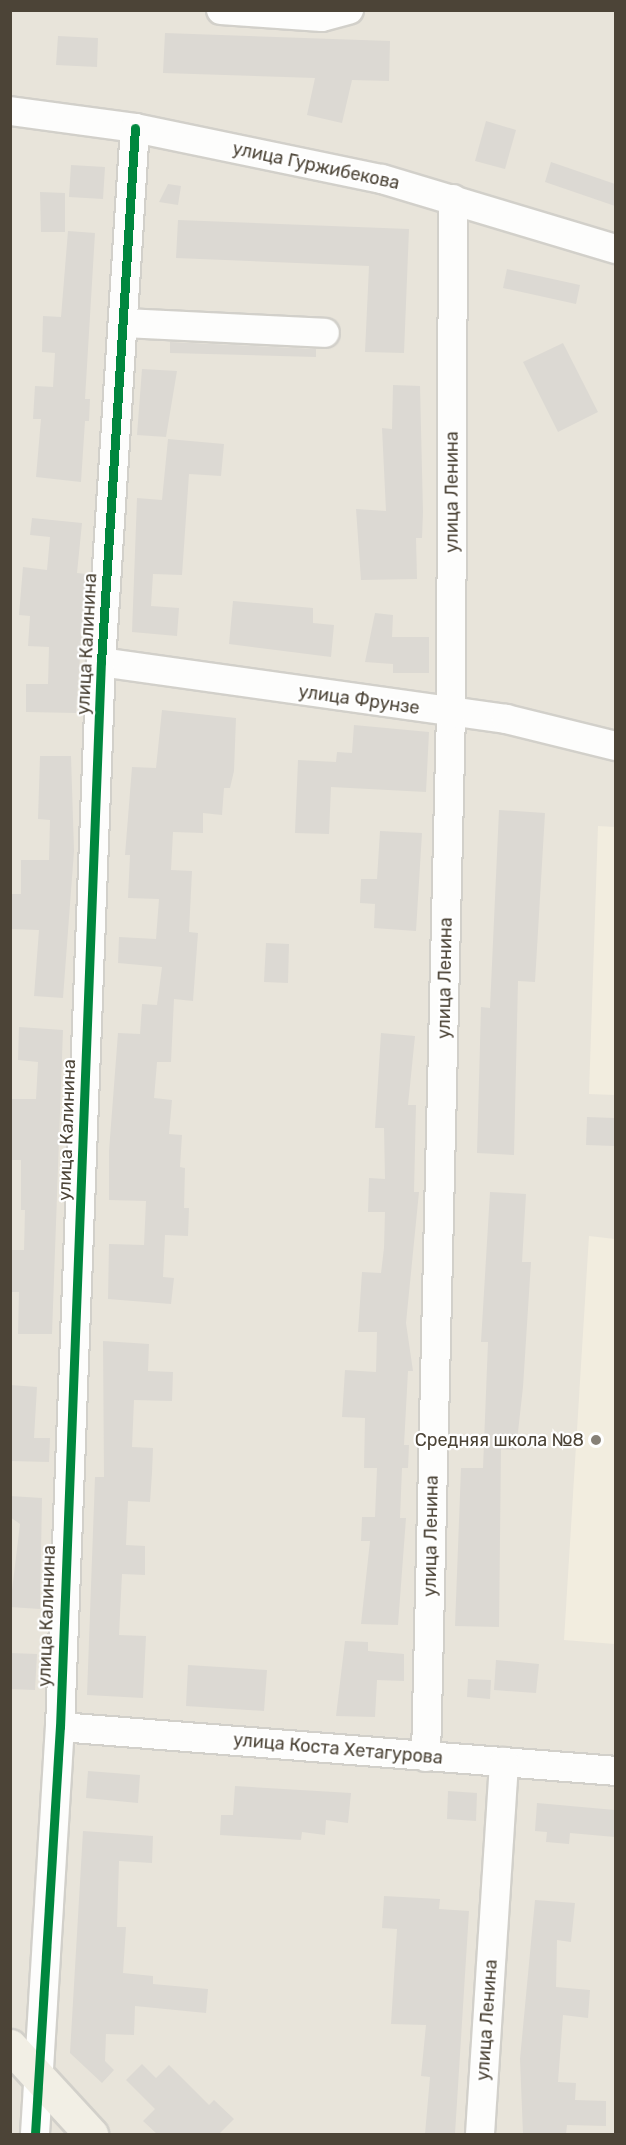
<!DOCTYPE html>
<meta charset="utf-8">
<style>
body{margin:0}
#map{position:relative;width:626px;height:2145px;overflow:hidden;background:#f4f2ed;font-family:Rubik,sans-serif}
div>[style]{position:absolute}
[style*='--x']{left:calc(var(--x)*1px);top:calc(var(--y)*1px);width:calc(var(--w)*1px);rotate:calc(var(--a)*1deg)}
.residential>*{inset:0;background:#e8e4da}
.education>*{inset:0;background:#f2eddf}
.building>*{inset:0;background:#dcd9d3}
.roads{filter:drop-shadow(2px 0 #d2d0ca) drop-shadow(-2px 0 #d2d0ca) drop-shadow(0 2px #d2d0ca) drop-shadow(0 -2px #d2d0ca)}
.minor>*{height:28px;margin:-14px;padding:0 14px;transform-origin:14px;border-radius:14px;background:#fdfdfc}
.major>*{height:33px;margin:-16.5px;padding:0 16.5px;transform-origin:16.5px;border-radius:16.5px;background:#f2efe5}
.cycleway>*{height:9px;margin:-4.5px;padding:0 4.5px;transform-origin:4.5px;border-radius:4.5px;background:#00873e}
.dots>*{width:16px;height:16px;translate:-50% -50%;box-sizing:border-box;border:3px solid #fff;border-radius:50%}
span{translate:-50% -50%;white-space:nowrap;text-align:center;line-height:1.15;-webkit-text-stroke:4.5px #fff;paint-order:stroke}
.street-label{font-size:18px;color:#4c4437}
.poi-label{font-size:18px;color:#4c4437}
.right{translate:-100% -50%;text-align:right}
.frame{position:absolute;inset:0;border:12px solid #4c4437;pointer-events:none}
</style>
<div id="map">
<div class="residential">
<div style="clip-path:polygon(11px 11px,615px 11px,615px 2134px,11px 2134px)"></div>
</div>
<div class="education">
<div style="clip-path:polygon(598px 826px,615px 827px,615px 1095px,589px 1094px)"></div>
<div style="clip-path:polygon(589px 1236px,615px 1239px,615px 1644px,564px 1640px)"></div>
</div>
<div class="building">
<div style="clip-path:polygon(165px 33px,390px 41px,389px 81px,352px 80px,342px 123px,307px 115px,315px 78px,163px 73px)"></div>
<div style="clip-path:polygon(58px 36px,98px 38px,97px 67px,56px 65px)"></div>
<div style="clip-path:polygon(486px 121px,516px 130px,505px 169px,475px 161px)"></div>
<div style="clip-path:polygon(551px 162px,615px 184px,615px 206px,545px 182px)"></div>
<div style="clip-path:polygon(71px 165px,105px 167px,103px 199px,69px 197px)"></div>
<div style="clip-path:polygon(168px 184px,181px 186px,178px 205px,159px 202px)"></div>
<div style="clip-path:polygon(40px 192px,65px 193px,65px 232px,41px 232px)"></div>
<div style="clip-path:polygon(178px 220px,409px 229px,404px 353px,365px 352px,369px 266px,176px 258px)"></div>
<div style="clip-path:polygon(68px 231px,95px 233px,85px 399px,90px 399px,89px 421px,85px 421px,81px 482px,36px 477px,41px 419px,33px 419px,35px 386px,53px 387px,55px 353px,42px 352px,43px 316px,61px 317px)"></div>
<div style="clip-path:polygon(507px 269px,580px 285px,576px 304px,503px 288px)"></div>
<div style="clip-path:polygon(170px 342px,316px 349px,316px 357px,170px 353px)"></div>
<div style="clip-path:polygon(563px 343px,598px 412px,558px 432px,523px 362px)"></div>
<div style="clip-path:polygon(142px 369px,177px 371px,166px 437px,137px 435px)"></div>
<div style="clip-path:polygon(393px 385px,420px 386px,423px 512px,422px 538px,416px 538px,417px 579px,361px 580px,356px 509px,386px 511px,382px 428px,392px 429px)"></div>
<div style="clip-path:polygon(168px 439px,224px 444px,221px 476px,189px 474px,182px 575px,153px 574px,151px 606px,179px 608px,177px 636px,132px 632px,137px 498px,162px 500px)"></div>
<div style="clip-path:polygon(32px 518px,82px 523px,77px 573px,86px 574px,76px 713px,26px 712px,26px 684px,48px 684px,49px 647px,28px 646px,30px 616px,19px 615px,23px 567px,47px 570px,50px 537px,30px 535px)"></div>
<div style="clip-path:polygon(233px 601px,313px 608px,313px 623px,334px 625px,331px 657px,229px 644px)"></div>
<div style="clip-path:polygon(375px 613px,393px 615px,392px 637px,429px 637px,429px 673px,393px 673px,393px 664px,365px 662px)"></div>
<div style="clip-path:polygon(162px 710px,236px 718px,234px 771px,230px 788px,224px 788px,222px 815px,203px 813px,203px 833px,173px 832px,171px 870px,192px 871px,189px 932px,198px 933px,193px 1001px,174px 999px,171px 1062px,157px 1062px,154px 1098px,172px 1100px,169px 1134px,182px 1135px,180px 1167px,185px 1168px,184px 1208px,189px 1208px,188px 1236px,165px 1235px,163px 1277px,174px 1278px,171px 1304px,108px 1299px,109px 1244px,144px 1245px,146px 1201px,109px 1200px,109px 1151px,118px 1033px,140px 1034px,142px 1004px,157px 1005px,162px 967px,118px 963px,119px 937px,156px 939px,159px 899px,128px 898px,130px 855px,125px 855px,132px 767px,156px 768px)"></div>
<div style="clip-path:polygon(354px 725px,429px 732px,426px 792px,331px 787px,329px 834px,295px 833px,298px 760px,336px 762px,337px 752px,352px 753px)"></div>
<div style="clip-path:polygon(40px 756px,71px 756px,74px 851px,63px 998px,34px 996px,39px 930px,10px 929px,10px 894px,21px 894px,21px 860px,49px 860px,50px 820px,38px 819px)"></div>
<div style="clip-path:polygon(499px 810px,545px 813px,535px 982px,518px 981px,514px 1155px,477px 1153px,481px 1007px,490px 1008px)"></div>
<div style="clip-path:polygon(380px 831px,422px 833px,416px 931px,374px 928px,375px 904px,360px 903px,361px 879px,377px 879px)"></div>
<div style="clip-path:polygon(266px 943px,289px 944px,288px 983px,264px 982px)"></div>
<div style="clip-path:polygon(19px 1027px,63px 1030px,52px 1334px,18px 1334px,19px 1292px,10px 1292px,10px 1250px,24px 1250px,25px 1210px,21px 1210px,21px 1160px,10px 1160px,10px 1099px,36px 1099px,38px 1062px,18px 1060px)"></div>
<div style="clip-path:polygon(381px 1033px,415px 1036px,408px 1105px,416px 1105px,414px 1192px,419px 1192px,406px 1323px,413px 1371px,408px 1371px,404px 1445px,409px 1445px,408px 1468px,402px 1468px,400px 1518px,406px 1518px,398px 1625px,361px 1624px,370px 1541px,361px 1541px,362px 1517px,375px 1517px,377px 1468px,364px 1468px,365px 1418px,342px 1417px,345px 1370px,376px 1372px,377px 1332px,358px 1332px,362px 1272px,381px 1273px,384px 1248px,385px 1212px,368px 1212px,369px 1178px,385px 1179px,384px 1128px,375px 1128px)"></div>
<div style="clip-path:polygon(587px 1117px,615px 1118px,615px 1146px,586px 1145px)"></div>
<div style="clip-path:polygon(490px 1192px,526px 1194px,522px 1262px,531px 1262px,523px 1387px,516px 1450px,501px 1449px,499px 1627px,455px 1626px,461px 1468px,483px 1468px,488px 1342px,481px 1342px)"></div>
<div style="clip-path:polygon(103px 1341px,149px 1344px,148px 1371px,173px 1372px,172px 1401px,134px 1400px,132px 1447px,153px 1448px,152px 1473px,150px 1502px,128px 1501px,126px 1545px,145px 1546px,145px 1575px,122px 1574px,119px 1635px,146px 1636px,143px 1698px,87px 1695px,95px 1477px,104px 1477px)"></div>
<div style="clip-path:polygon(10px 1385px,37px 1387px,34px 1438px,50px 1438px,49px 1462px,10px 1461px)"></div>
<div style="clip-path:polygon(10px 1496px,42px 1498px,40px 1609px,10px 1607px,20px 1524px,10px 1517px)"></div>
<div style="clip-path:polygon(345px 1641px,368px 1642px,368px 1651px,404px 1654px,404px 1681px,377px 1680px,375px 1717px,336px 1716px)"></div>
<div style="clip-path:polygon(10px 1653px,37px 1654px,35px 1690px,10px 1689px)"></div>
<div style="clip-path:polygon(496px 1660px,539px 1664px,536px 1693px,494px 1690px)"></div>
<div style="clip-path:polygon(188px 1665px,267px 1670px,264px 1711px,186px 1706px)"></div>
<div style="clip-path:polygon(468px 1679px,491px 1680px,490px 1699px,467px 1697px)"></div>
<div style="clip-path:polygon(88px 1771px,140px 1775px,138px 1803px,86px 1798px)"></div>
<div style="clip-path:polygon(235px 1786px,351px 1793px,348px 1823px,326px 1820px,325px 1835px,302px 1832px,301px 1840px,220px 1835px,221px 1815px,233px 1815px)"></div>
<div style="clip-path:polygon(448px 1791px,477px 1793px,476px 1821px,447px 1819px)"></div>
<div style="clip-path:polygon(537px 1803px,615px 1810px,615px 1837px,570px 1833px,569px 1844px,546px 1842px,547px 1832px,535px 1831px)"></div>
<div style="clip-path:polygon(83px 1831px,153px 1836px,152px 1863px,119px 1861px,117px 1927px,126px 1927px,123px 1973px,153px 1976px,153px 1984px,208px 1989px,206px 2013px,135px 2006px,134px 2035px,106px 2034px,105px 2061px,114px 2070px,102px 2083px,70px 2053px)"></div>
<div style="clip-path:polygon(384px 1896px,440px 1899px,439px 1909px,469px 1911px,455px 2134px,425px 2134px,430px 2077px,421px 2076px,426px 2025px,391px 2024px,397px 1929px,382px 1928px)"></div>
<div style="clip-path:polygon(535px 1900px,575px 1903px,571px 1942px,557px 1940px,556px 1987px,590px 1990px,588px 2018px,563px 2015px,558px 2082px,576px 2083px,575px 2100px,606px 2101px,606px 2126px,567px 2125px,566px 2134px,523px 2134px,520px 2059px)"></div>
<div style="clip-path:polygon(142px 2064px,156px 2078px,169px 2065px,209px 2105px,214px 2100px,234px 2119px,219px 2134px,157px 2134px,143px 2121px,155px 2109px,126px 2080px)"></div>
</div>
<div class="roads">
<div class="minor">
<div style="--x:221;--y:10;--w:101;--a:4"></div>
<div style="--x:322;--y:17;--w:28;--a:-15"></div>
<div style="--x:10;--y:111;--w:126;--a:7.7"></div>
<div style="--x:135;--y:128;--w:252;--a:11.7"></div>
<div style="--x:382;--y:179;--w:244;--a:16.7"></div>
<div style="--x:123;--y:323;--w:202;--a:2.8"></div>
<div style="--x:101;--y:662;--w:409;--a:8"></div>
<div style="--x:506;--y:719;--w:113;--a:13.8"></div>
<div style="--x:60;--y:1727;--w:558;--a:4.52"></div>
<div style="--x:426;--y:1757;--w:1043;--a:-88.63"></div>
<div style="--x:451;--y:714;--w:515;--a:-89.78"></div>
<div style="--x:35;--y:2134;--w:408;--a:-86.5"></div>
<div style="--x:60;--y:1727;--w:1066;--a:-87.8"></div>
<div style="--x:101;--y:662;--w:535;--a:-86.36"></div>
<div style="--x:480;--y:2134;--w:373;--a:-86.3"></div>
</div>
<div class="major">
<div style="--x:10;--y:2046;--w:120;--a:47.4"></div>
</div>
</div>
<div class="cycleway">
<div style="--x:35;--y:2134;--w:408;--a:-86.5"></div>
<div style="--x:60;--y:1727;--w:1066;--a:-87.8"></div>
<div style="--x:101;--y:662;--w:535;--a:-86.36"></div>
</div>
<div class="dots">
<div style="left:596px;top:1440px;background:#878177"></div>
</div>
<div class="street-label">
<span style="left:316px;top:166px;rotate:12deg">улица Гуржибекова</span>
<span style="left:452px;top:492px;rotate:-90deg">улица Ленина</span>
<span style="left:87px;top:644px;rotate:-87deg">улица Калинина</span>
<span style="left:359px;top:700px;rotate:8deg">улица Фрунзе</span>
<span style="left:445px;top:978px;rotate:-89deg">улица Ленина</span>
<span style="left:67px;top:1130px;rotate:-88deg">улица Калинина</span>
<span style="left:431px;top:1536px;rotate:-89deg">улица Ленина</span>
<span style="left:47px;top:1616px;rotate:-88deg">улица Калинина</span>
<span style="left:338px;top:1749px;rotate:5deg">улица Коста Хетагурова</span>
<span style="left:487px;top:2020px;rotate:-86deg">улица Ленина</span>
</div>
<div class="poi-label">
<span class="right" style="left:584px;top:1440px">Средняя школа №8</span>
</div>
<div class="frame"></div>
</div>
